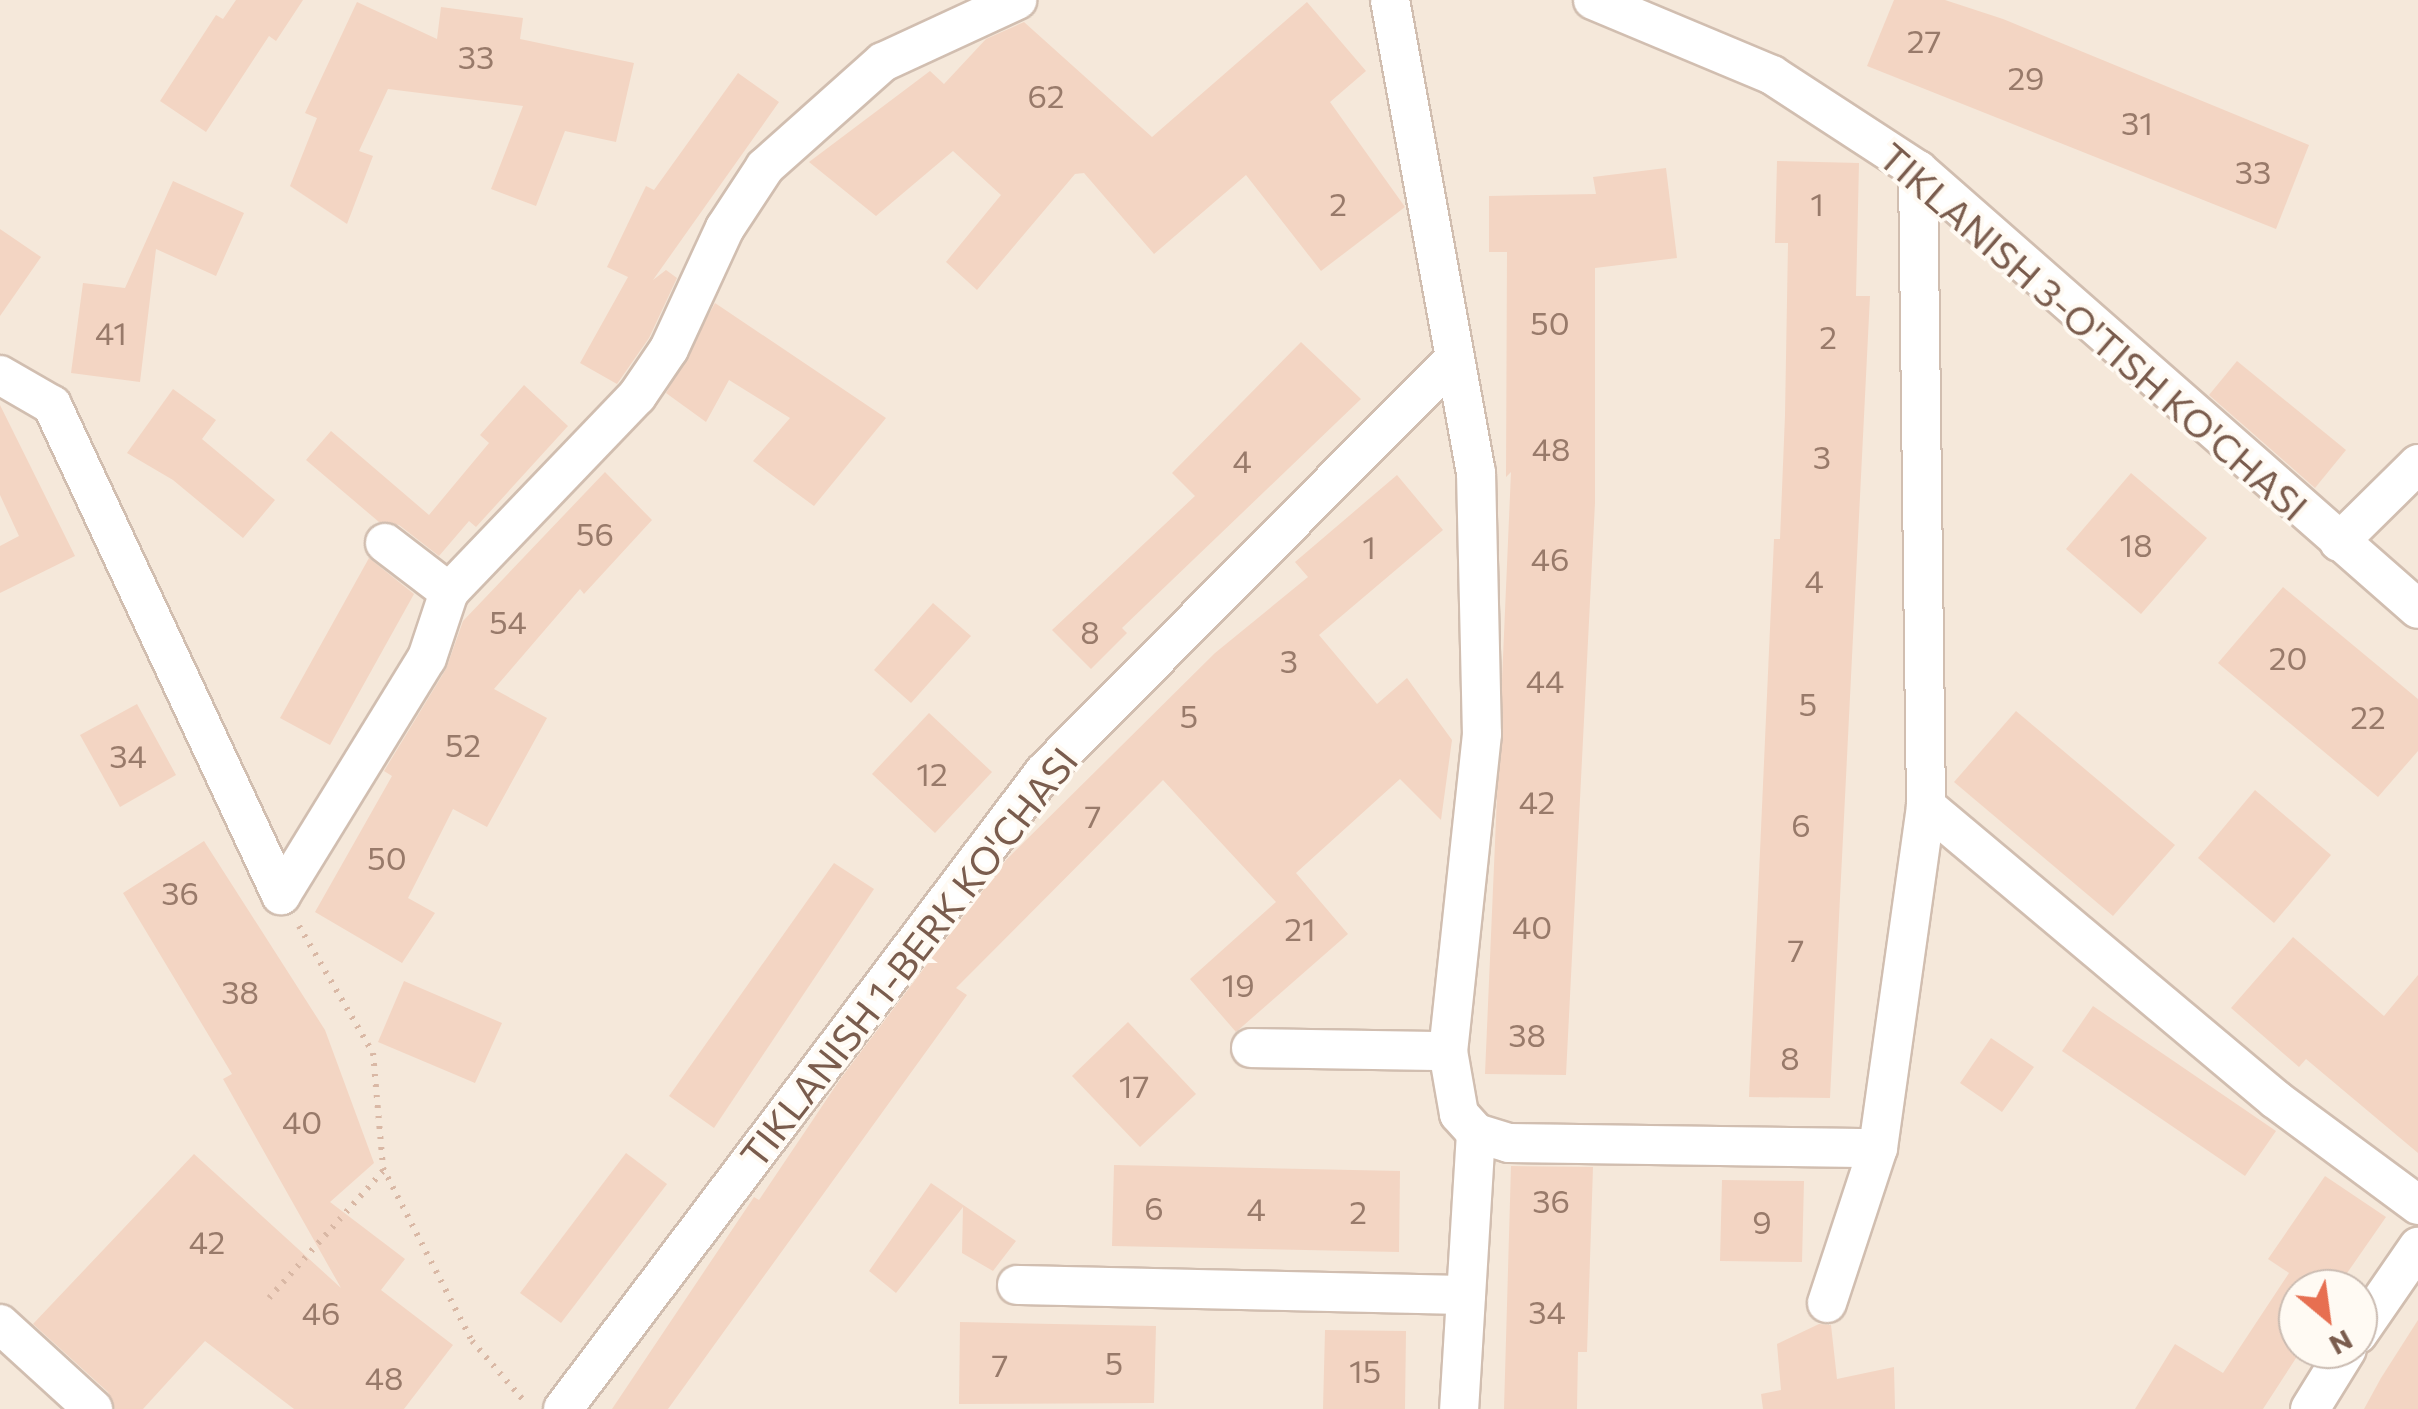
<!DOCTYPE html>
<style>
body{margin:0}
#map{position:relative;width:2418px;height:1409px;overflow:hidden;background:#fdf6ec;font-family:Commissioner,sans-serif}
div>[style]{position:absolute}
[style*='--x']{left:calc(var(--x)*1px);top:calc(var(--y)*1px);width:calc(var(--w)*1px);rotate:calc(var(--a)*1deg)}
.residential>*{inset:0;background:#f5e8da}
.building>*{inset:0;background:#f3d5c3}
.path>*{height:6px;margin-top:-3px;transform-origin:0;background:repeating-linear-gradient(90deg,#d9b8a5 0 2.5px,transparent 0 10.5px)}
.roads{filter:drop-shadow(2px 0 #d1beb0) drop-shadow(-2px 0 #d1beb0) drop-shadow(0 2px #d1beb0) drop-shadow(0 -2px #d1beb0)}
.minor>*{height:38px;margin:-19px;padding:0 19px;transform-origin:19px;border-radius:19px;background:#fff}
span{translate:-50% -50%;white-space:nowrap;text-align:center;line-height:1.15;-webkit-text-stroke:8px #fffaf3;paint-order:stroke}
.number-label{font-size:32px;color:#987a6a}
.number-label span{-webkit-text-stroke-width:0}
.street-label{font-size:38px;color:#7a5c4d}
.north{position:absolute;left:2278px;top:1269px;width:100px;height:100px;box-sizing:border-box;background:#fffaf3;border:2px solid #cabbb1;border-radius:50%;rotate:151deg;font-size:28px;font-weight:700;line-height:40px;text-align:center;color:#7a5c4d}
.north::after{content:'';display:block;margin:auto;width:35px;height:45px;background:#e76f51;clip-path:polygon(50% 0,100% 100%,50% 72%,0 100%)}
</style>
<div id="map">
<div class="residential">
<div style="clip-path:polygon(0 0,2418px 0,2418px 1250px,2358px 1346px,2358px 1289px,2298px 1289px,2298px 1349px,2356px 1349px,2318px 1409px,0 1409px)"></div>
<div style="clip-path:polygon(2418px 1261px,2418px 1409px,2323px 1409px)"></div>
</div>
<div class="building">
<div style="clip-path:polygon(236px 0,303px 0,276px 41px,269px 36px,206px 132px,160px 101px,216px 15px,223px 19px)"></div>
<div style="clip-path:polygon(1894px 0,1945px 0,2003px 19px,2309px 145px,2276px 229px,1867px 66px)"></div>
<div style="clip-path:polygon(357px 2px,437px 39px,441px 7px,523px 18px,520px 39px,634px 63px,616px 142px,565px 131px,536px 206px,491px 189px,523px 106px,388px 89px,359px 151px,373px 156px,347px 224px,290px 186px,317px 118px,305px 113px)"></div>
<div style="clip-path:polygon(1307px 2px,1366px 71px,1330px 102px,1405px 207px,1321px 271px,1246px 175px,1154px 254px,1084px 173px,1075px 174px,977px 290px,946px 262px,1001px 195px,953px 151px,876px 216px,809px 162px,930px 71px,944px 84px,986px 39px,1024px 22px,1152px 137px)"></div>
<div style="clip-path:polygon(738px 73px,779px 102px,653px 280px,666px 270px,677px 278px,649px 338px,617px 384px,580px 363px,628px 277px,607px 267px,646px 186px,654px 190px)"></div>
<div style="clip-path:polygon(1777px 161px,1859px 163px,1856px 296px,1870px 296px,1830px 1098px,1749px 1097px,1774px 539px,1780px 539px,1785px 415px,1788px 243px,1775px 243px)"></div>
<div style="clip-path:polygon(1666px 168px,1677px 258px,1595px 268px,1595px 503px,1566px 1075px,1485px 1074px,1511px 472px,1506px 477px,1507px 252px,1489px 252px,1489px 196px,1596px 194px,1593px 177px)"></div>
<div style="clip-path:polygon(173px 181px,244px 213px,216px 276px,156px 249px,140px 382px,71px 373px,83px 283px,125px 288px)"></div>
<div style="clip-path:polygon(0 229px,41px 257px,0 316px)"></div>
<div style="clip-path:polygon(715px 303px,886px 418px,814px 506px,753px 461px,790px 418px,729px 380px,706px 422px,666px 393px)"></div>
<div style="clip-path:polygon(1301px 342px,1361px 399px,1122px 628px,1127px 633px,1091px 669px,1052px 630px,1195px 496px,1172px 473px)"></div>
<div style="clip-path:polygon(2237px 361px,2346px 450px,2315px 488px,2209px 395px)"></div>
<div style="clip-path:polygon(524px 385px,568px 426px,476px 527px,469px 521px,439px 556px,399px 525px,379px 522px,306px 460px,331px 431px,429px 515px,489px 443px,480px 435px)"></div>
<div style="clip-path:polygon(173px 389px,216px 420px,202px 439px,275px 500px,243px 538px,173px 480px,127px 453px)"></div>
<div style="clip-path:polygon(0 405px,75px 556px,0 593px,0 546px,19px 536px,0 495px)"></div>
<div style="clip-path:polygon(605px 472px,652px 520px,584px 594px,580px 589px,494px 689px,547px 718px,487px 827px,453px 809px,408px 898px,435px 913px,402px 963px,315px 912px,392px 776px,384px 771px,446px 669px,463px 621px)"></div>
<div style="clip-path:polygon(2131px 473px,2207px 538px,2141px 614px,2066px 549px)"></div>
<div style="clip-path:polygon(1397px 475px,1443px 530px,1319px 635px,1377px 704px,1407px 678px,1452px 740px,1441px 820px,1400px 779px,1296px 873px,1348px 934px,1236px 1032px,1190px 979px,1276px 902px,1163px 780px,956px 988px,967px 995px,668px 1409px,612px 1409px,754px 1197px,759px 1200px,841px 1078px,1006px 860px,1215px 653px,1308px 577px,1295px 562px)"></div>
<div style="clip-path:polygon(369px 558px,414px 594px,330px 745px,280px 718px)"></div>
<div style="clip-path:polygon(2283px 587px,2418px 699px,2418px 751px,2378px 797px,2218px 663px)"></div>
<div style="clip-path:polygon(933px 603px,971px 636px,911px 703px,874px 670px)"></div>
<div style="clip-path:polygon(137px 704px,176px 775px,120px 807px,80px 735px)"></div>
<div style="clip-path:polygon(2016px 711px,2175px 845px,2113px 916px,1954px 782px)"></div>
<div style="clip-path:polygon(929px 713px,992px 772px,935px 833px,872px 774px)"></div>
<div style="clip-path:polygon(2255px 790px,2331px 855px,2274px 923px,2198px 858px)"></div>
<div style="clip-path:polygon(204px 841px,325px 1030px,374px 1163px,330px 1202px,405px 1259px,381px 1290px,453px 1345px,404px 1409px,294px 1409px,205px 1341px,143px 1409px,115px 1409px,108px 1392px,33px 1324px,194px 1154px,341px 1288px,223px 1079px,232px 1074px,123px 893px)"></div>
<div style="clip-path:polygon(834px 863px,874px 889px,714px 1128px,669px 1096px)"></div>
<div style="clip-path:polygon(2293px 937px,2384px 1016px,2418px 975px,2418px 1153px,2306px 1059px,2299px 1067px,2231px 1008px)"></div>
<div style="clip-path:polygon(404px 981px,502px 1023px,475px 1083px,378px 1042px)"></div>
<div style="clip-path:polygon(2093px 1006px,2276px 1131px,2245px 1176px,2062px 1051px)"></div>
<div style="clip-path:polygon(1128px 1022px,1196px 1094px,1140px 1147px,1072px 1076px)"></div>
<div style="clip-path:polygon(1991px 1038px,2034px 1067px,2002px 1112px,1960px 1083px)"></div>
<div style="clip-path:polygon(626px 1153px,667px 1184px,561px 1323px,520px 1293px)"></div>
<div style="clip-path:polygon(1114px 1165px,1400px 1171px,1399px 1252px,1112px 1246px)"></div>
<div style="clip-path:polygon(1511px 1166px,1593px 1167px,1587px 1352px,1578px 1352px,1577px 1409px,1504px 1409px)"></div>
<div style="clip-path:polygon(2325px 1176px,2386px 1217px,2336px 1289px,2298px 1289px,2298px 1355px,2263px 1409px,2135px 1409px,2175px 1344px,2223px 1373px,2289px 1273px,2268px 1259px)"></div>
<div style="clip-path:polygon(1722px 1180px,1804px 1181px,1802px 1262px,1720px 1261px)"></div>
<div style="clip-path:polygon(931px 1183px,1016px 1241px,993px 1271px,962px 1253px,963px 1207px,896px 1293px,869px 1271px)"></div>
<div style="clip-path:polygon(2418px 1320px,2418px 1409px,2364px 1409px,2381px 1378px)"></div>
<div style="clip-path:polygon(960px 1322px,1156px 1326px,1154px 1403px,959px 1404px)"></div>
<div style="clip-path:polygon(1819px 1324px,1831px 1325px,1837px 1379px,1894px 1367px,1895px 1409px,1763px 1409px,1761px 1394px,1781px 1390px,1777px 1344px)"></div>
<div style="clip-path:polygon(1325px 1330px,1406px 1331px,1405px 1409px,1323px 1409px)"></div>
</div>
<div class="path">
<div style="--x:299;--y:926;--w:147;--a:59.8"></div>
<div style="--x:373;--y:1053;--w:115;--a:85"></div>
<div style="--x:383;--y:1168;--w:195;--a:62.8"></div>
<div style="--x:472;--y:1341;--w:81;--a:49"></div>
<div style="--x:269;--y:1298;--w:172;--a:-48.1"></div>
</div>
<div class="roads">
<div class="minor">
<div style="--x:1390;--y:0;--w:480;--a:79.7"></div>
<div style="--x:1476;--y:472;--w:262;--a:88.7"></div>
<div style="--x:1482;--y:734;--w:319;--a:96.1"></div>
<div style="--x:1448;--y:1051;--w:64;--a:80.1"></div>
<div style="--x:1459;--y:1114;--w:25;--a:48"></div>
<div style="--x:1476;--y:1133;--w:277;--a:93.5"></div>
<div style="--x:1593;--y:0;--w:194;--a:22.7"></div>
<div style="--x:1772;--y:75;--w:174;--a:33.1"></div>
<div style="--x:1918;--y:170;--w:665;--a:41.28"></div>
<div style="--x:1918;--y:170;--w:636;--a:89.28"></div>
<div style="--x:1926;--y:806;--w:456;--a:40"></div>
<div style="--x:2275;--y:1099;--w:178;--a:36.5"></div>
<div style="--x:0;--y:375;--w:60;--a:30"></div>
<div style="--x:52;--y:405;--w:541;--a:64.95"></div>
<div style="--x:2339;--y:542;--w:111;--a:-44.6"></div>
<div style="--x:385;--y:543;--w:81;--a:37.4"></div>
<div style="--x:281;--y:895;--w:278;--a:-58.4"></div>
<div style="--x:427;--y:658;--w:70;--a:-71.6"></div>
<div style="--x:449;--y:592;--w:272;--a:-46.2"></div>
<div style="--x:637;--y:396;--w:57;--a:-55.8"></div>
<div style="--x:669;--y:349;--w:133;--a:-65.2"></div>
<div style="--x:725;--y:228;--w:73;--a:-56.7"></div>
<div style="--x:765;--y:167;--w:158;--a:-41.7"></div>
<div style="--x:883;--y:62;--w:148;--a:-24.8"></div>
<div style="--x:1251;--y:1048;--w:197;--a:0.9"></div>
<div style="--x:1476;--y:1133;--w:34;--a:17"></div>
<div style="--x:1509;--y:1143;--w:369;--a:0.8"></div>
<div style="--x:1017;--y:1285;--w:449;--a:1.3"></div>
<div style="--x:1827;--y:1303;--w:163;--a:-71.8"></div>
<div style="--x:1878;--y:1148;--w:345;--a:-82"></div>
<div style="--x:0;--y:1324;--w:126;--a:42.4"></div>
<div style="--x:2358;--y:1334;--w:106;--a:-55.4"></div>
<div style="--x:563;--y:1409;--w:798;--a:-52.94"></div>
<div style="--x:1044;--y:772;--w:579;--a:-45.21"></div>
<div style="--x:2310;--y:1409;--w:70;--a:-58.3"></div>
</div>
</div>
<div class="number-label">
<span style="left:1924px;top:40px">27</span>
<span style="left:476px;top:56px">33</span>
<span style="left:2026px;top:77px">29</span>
<span style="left:1046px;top:95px">62</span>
<span style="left:2137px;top:122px">31</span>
<span style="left:2253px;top:171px">33</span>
<span style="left:1338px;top:203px">2</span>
<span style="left:1817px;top:203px">1</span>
<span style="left:1550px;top:322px">50</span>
<span style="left:111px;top:332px">41</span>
<span style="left:1828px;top:336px">2</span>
<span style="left:1551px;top:448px">48</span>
<span style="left:1822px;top:456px">3</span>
<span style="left:1242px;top:460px">4</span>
<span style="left:595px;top:533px">56</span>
<span style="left:2136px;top:544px">18</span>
<span style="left:1369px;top:546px">1</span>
<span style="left:1550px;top:558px">46</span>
<span style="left:1814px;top:580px">4</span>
<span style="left:508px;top:621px">54</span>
<span style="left:1090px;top:631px">8</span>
<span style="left:2288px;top:657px">20</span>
<span style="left:1289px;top:660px">3</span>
<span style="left:1545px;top:680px">44</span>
<span style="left:1808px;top:703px">5</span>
<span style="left:1189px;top:715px">5</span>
<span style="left:2368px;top:716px">22</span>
<span style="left:463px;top:744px">52</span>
<span style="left:128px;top:755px">34</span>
<span style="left:932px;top:773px">12</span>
<span style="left:1537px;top:801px">42</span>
<span style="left:1093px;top:815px">7</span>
<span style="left:1801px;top:824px">6</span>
<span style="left:387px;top:857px">50</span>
<span style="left:180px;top:892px">36</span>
<span style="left:1532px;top:926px">40</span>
<span style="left:1300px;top:928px">21</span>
<span style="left:1796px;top:949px">7</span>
<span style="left:1238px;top:984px">19</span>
<span style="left:240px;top:991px">38</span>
<span style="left:1527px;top:1034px">38</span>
<span style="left:1790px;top:1057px">8</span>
<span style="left:1134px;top:1085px">17</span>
<span style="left:302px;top:1121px">40</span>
<span style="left:1551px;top:1200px">36</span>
<span style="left:1154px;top:1207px">6</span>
<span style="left:1256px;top:1208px">4</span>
<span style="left:1358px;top:1211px">2</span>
<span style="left:1762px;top:1221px">9</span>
<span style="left:207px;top:1241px">42</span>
<span style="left:1547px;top:1311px">34</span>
<span style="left:321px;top:1312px">46</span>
<span style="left:1114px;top:1362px">5</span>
<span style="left:1000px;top:1364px">7</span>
<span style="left:1365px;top:1370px">15</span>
<span style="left:384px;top:1377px">48</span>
</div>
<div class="street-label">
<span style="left:2094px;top:331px;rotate:41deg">TIKLANISH 3-O'TISH KO'CHASI</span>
<span style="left:908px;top:957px;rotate:-52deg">TIKLANISH 1-BERK KO'CHASI</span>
</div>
<div class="north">N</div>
</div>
